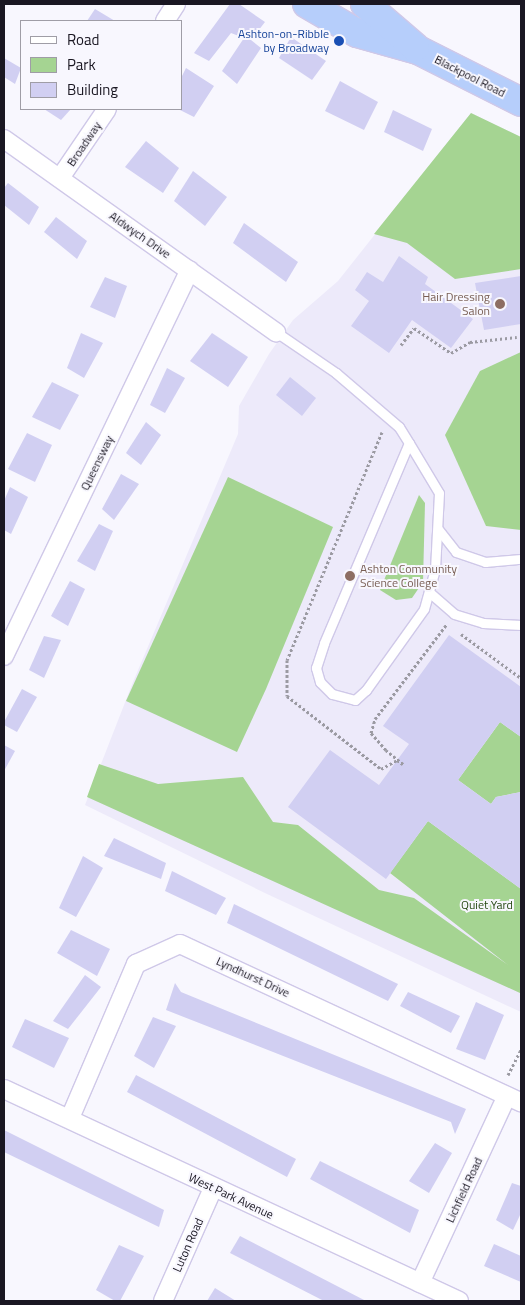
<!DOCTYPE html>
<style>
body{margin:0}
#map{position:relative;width:525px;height:1305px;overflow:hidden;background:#f8f7fe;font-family:"Titillium Web",sans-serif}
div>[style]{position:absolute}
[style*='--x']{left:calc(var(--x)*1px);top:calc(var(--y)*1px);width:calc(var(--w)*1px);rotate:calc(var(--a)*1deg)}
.built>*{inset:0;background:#edeafa}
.green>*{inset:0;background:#a5d492}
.building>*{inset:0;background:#d1cff2}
.path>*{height:3px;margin-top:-1.5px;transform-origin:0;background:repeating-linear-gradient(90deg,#9b9aa2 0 2.5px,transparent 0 5px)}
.roads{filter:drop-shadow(1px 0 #cfc8e8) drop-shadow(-1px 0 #cfc8e8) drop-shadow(0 1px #cfc8e8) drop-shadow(0 -1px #cfc8e8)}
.lane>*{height:9px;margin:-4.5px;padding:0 4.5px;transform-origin:4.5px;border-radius:4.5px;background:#fff}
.street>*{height:18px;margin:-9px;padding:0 9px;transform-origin:9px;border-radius:9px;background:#fff}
.highway>*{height:28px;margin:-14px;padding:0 14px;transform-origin:14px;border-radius:14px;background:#b6cefb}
.dots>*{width:14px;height:14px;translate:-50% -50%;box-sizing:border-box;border:2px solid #f8f7fe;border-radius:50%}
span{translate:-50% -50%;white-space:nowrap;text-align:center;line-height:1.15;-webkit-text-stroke:4px #f8f7fe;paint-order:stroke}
.transit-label{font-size:12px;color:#164399}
.right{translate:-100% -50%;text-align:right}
.street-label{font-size:12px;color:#1a1722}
.education-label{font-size:12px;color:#785e54}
.left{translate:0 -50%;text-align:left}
.park-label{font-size:12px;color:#264914}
.frame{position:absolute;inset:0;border:5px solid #1a1722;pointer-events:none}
.legend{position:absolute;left:20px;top:20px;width:162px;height:90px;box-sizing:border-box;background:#f8f7fe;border:1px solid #9f9da6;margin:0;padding:6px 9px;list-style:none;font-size:15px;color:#1a1722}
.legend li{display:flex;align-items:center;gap:10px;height:25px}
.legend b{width:25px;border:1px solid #9f9da6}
</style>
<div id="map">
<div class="built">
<div style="clip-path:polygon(471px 113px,521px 137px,521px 1012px,267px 894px,85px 805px,133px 682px,238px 434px,239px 406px,269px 354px,293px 320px,338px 281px)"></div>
</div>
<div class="green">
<div style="clip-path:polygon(471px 113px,521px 137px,521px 269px,455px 279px,407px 243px,374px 234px)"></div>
<div style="clip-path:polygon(521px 352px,521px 530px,486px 526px,445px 435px,480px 371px)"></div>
<div style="clip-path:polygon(228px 477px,333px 527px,266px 689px,237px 752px,126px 701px)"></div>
<div style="clip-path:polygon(419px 495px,425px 503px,423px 582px,412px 598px,396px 600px,380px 590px)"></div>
<div style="clip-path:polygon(500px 722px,521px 737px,521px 792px,496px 797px,491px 804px,458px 780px)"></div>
<div style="clip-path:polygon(99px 764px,158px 784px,243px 777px,273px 822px,298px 825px,379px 890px,414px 898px,508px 965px,390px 873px,428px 821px,521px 889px,520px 993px,87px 797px)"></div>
</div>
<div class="building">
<div style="clip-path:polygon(230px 4px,239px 4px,265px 22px,251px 40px,261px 48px,237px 84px,222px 71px,244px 38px,231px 33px,209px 61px,194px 53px)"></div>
<div style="clip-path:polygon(95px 9px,115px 21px,87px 21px)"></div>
<div style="clip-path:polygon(291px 37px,326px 61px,312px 80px,279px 58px)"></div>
<div style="clip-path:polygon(4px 58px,21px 68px,15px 84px,4px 77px)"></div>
<div style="clip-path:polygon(186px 68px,214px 86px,194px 117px,178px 109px,181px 109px,181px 78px)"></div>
<div style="clip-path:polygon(340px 81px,378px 102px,364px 130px,325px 111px)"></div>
<div style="clip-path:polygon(44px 109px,71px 109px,61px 120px)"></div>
<div style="clip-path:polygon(393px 110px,432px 129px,423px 151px,384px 132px)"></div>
<div style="clip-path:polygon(146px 141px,179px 168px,163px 193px,125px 167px)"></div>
<div style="clip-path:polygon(193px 171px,227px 197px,205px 226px,174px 201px)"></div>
<div style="clip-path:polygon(8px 183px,39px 207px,29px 225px,4px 205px,4px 188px)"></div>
<div style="clip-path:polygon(56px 217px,87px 241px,77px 259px,44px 232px)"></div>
<div style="clip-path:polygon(244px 223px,298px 262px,286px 282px,233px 243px)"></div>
<div style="clip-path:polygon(399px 256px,428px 277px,425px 284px,473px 319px,451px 348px,412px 320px,389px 353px,351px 326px,369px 301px,355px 290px,367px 272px,383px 282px)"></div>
<div style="clip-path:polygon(521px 276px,521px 324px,484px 330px,475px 283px)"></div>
<div style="clip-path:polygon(105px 277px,127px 286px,115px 318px,90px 307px)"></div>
<div style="clip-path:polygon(81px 333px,103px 343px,84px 378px,67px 368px)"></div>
<div style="clip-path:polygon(212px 333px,248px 357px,228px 387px,190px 361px)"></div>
<div style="clip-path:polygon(167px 368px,185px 378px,165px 413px,150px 405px)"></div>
<div style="clip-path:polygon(290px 377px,316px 398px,302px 416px,276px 395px)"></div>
<div style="clip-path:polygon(52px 382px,79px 395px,60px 430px,32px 417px)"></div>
<div style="clip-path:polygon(146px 422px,161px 435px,141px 465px,126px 453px)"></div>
<div style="clip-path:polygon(27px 433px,52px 445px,35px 482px,8px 469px)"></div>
<div style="clip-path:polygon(121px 474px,139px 484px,114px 520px,102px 509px)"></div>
<div style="clip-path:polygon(10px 487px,28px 497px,11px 534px,4px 530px,4px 501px)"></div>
<div style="clip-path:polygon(99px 524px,113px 531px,95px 571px,77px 561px)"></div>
<div style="clip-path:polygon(70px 581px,85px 589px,68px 626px,51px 616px)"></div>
<div style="clip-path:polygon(449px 635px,521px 687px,521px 737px,500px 722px,458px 780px,491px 804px,496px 797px,521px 792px,521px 889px,428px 821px,386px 879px,288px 807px,330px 750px,379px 785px,409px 744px,383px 726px)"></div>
<div style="clip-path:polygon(44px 636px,61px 640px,44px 678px,29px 670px)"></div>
<div style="clip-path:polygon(22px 689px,37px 697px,17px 732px,4px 725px,4px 722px)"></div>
<div style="clip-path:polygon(4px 745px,15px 751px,4px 771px)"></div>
<div style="clip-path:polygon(114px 838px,166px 863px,161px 879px,104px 856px)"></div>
<div style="clip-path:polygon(83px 856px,103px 868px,76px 917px,59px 908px)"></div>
<div style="clip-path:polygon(172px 871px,226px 898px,216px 915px,165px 891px)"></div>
<div style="clip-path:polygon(234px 904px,398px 984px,388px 1001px,227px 923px)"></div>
<div style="clip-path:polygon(71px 930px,110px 949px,97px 976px,57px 953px)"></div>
<div style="clip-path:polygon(85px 975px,101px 987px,68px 1029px,53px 1021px)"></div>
<div style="clip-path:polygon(175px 983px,181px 992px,466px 1109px,455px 1134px,451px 1122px,166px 1010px)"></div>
<div style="clip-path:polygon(408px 992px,460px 1016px,451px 1033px,400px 1006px)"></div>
<div style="clip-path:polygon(476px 1002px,504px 1015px,485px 1060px,456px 1049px)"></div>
<div style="clip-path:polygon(153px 1017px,176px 1026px,154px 1068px,134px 1056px)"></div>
<div style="clip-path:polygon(25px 1019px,69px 1038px,54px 1068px,12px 1047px)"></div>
<div style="clip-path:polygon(136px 1075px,296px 1159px,287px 1177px,127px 1092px)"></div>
<div style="clip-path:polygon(4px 1130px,164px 1210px,159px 1227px,4px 1152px)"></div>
<div style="clip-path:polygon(435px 1143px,452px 1153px,429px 1193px,409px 1181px)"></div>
<div style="clip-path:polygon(320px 1161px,419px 1210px,410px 1233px,310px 1179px)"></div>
<div style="clip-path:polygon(512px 1183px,521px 1186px,521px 1213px,513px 1230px,496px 1220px)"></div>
<div style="clip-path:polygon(240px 1236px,366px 1301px,324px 1301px,230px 1253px)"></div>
<div style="clip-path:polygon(494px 1244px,521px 1256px,521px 1282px,484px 1266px)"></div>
<div style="clip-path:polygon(119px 1245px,144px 1256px,120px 1301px,115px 1301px,96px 1290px)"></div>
<div style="clip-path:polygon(215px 1288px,236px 1301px,207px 1301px)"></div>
</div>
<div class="path">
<div style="--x:401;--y:345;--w:21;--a:-53"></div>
<div style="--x:414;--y:328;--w:45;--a:34"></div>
<div style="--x:451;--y:353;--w:22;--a:-30"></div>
<div style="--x:470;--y:342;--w:47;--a:-6.1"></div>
<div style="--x:382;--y:432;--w:247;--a:112.6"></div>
<div style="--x:287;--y:660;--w:36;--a:90"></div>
<div style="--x:287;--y:696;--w:119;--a:37.8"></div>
<div style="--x:381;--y:769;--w:18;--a:-29"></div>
<div style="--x:397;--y:760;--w:7;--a:34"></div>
<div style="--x:403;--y:764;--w:22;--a:-141"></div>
<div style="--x:386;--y:750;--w:23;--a:-131"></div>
<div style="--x:371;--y:733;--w:15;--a:-74"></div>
<div style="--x:375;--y:719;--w:118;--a:-52.9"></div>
<div style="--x:461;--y:634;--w:74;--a:36.3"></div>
<div style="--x:508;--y:1075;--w:29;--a:-63"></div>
</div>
<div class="roads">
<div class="lane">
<div style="--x:276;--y:332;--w:73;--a:34.3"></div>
<div style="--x:336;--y:373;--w:83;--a:40.6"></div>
<div style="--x:399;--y:427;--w:19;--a:58"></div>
<div style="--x:409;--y:443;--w:58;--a:59"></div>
<div style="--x:439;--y:493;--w:76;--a:93"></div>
<div style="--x:435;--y:569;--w:41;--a:105.4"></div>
<div style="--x:424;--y:609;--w:100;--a:125.6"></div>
<div style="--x:366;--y:690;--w:15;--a:138"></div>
<div style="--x:355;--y:700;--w:24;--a:-165"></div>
<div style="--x:332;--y:694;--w:17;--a:-135"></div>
<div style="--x:320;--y:682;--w:15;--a:-106"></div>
<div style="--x:316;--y:668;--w:26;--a:-72"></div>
<div style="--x:324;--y:643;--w:217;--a:-67"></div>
<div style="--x:438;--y:529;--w:29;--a:52"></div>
<div style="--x:456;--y:552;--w:31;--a:19"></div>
<div style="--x:485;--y:562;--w:36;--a:-5"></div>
<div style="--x:429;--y:592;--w:33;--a:41"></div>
<div style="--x:454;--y:614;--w:30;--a:17"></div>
<div style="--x:483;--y:623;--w:38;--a:3"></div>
</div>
<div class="street">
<div style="--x:165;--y:21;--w:20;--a:-57"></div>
<div style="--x:4;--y:139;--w:334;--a:35.4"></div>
<div style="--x:60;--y:178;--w:83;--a:-55.7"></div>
<div style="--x:4;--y:656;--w:428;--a:-64.3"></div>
<div style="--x:4;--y:1089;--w:502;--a:24.98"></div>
<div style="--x:70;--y:1118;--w:168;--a:-66.8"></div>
<div style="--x:136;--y:964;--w:48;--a:-24.4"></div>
<div style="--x:180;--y:944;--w:376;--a:24.9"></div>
<div style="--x:420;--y:1283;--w:206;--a:-65.1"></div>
<div style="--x:163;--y:1301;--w:124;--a:-66.1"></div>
</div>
<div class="highway">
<div style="--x:307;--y:4;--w:58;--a:30.1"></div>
<div style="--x:357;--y:33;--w:63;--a:15.6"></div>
<div style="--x:418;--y:50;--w:115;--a:26.8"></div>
<div style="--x:365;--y:4;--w:66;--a:40.7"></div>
</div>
</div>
<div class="dots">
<div style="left:339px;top:41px;background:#1a4fb4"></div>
<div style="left:500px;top:304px;background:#8d6e63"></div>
<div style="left:350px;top:576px;background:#8d6e63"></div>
</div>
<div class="transit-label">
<span class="right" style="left:329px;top:41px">Ashton-on-Ribble<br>by Broadway</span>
</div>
<div class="street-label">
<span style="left:470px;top:76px;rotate:27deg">Blackpool Road</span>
<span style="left:84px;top:144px;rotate:-56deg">Broadway</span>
<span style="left:140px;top:235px;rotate:35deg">Aldwych Drive</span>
<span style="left:97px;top:463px;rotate:-64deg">Queensway</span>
<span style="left:253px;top:977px;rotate:25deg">Lyndhurst Drive</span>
<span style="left:464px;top:1190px;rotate:-65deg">Lichfield Road</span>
<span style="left:231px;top:1196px;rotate:25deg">West Park Avenue</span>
<span style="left:188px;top:1245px;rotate:-66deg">Luton Road</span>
</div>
<div class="education-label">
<span class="right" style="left:490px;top:304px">Hair Dressing<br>Salon</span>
<span class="left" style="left:360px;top:576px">Ashton Community<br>Science College</span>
</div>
<div class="park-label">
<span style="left:487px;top:905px">Quiet Yard</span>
</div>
<div class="frame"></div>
<ul class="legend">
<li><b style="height:6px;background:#fff"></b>Road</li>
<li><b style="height:14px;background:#a5d492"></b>Park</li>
<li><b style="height:14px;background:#d1cff2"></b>Building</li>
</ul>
</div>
